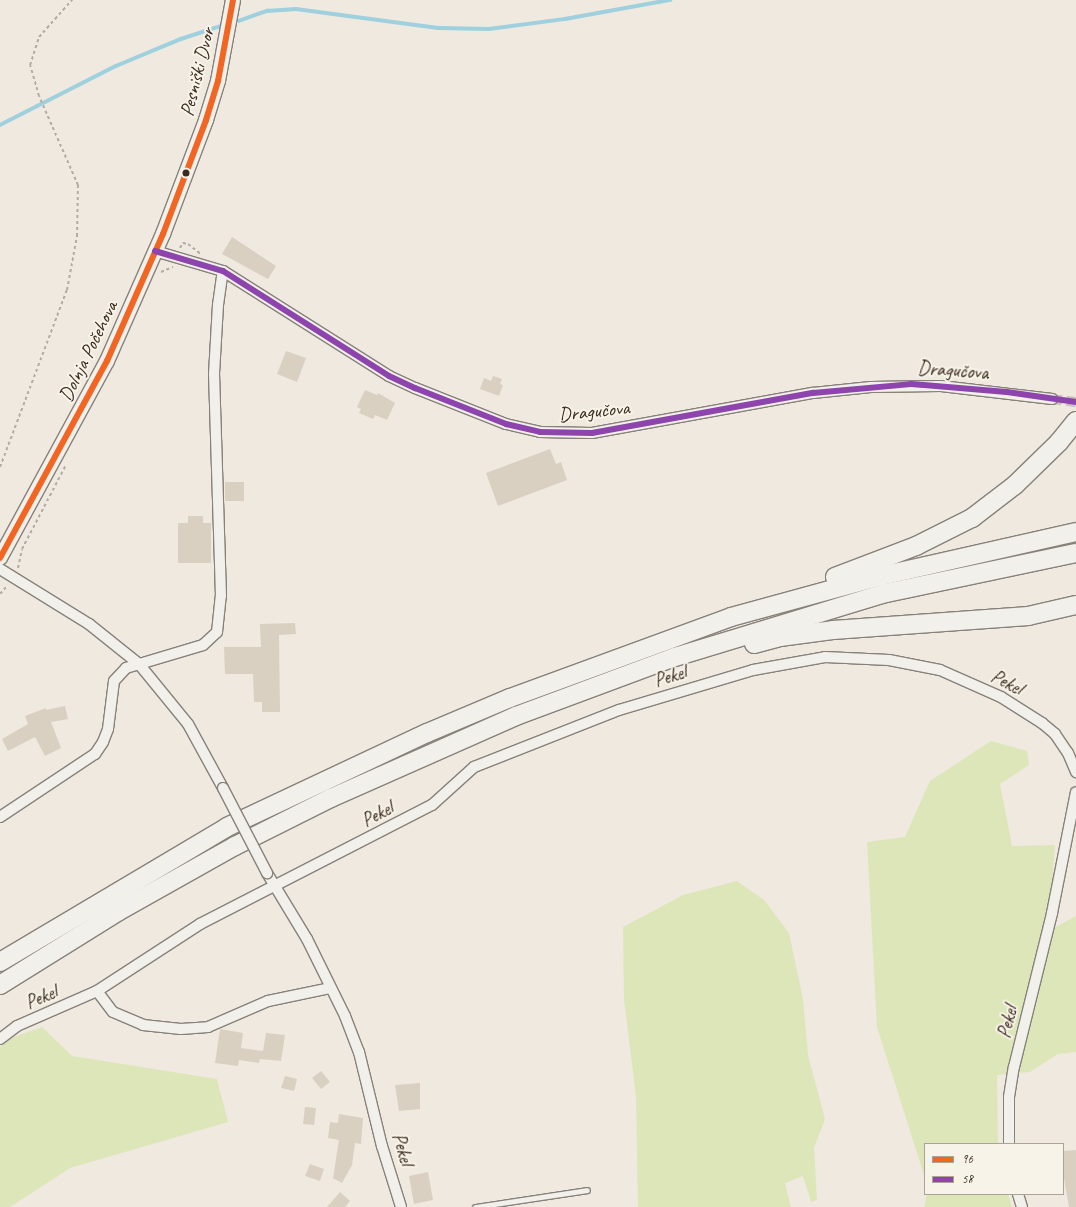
<!DOCTYPE html>
<meta charset="utf-8">
<style>
body{margin:0}
#map{position:relative;width:1076px;height:1207px;overflow:hidden;background:#efe9df;font-family:Caveat,sans-serif}
div>[style]{position:absolute}
[style*='--x']{left:calc(var(--x)*1px);top:calc(var(--y)*1px);width:calc(var(--w)*1px);rotate:calc(var(--a)*1deg)}
.green>*{inset:0;background:#dde6b8}
.stream>*{height:3.5px;margin:-1.75px;padding:0 1.75px;transform-origin:1.75px;border-radius:1.75px;background:#9ed0dd}
.building>*{inset:0;background:#d9d0c2}
.street-tunnel>*{height:10px;margin-top:-5px;transform-origin:0;background:repeating-linear-gradient(90deg,#cbc3b8 0 10px,transparent 0 15px)}
.path>*{height:2px;margin-top:-1px;transform-origin:0;background:repeating-linear-gradient(90deg,#b0ada8 0 3px,transparent 0 6px)}
.roads{filter:drop-shadow(1px 0 #87817a) drop-shadow(-1px 0 #87817a) drop-shadow(0 1px #87817a) drop-shadow(0 -1px #87817a)}
.lane>*{height:5px;margin:-2.5px;padding:0 2.5px;transform-origin:2.5px;border-radius:2.5px;background:#f2f0eb}
.street>*{height:10px;margin:-5px;padding:0 5px;transform-origin:5px;border-radius:5px;background:#f2f0eb}
.secondary>*{height:14px;margin:-7px;padding:0 7px;transform-origin:7px;border-radius:7px;background:#f2f0eb}
.highway>*{height:18px;margin:-9px;padding:0 9px;transform-origin:9px;border-radius:9px;background:#f2f0eb}
.bridges{filter:drop-shadow(1px 0 #87817a) drop-shadow(-1px 0 #87817a) drop-shadow(0 1px #87817a) drop-shadow(0 -1px #87817a)}
.street-bridge>*{height:10px;margin:-5px;padding:0 5px;transform-origin:5px;border-radius:5px;background:#f2f0eb}
.bus-1>*{height:6px;margin:-3px;padding:0 3px;transform-origin:3px;border-radius:3px;background:#f26522}
.bus-2>*{height:6px;margin:-3px;padding:0 3px;transform-origin:3px;border-radius:3px;background:#8e44ad}
.dots>*{width:11px;height:11px;translate:-50% -50%;box-sizing:border-box;border:2px solid #f7f3e8;border-radius:50%}
span{translate:-50% -50%;white-space:nowrap;text-align:center;line-height:1.15;-webkit-text-stroke:4px #f7f3e8;paint-order:stroke}
.street-label{font-size:20px;color:#3b2a1e}
.legend{position:absolute;left:924px;top:1143px;width:140px;height:52px;box-sizing:border-box;background:#f7f3e8;border:1px solid #aca397;margin:0;padding:5px 7px;list-style:none;font-size:12px;color:#3b2a1e}
.legend li{display:flex;align-items:center;gap:8px;height:20px}
.legend b{width:20px;border:1px solid #aca397}
</style>
<div id="map">
<div class="green">
<div style="clip-path:polygon(991px 741px,1027px 751px,1029px 765px,1000px 784px,1012px 846px,1055px 845px,1048px 931px,1076px 916px,1076px 1052px,1058px 1054px,1030px 1072px,997px 1075px,998px 1144px,925px 1144px,925px 1178px,877px 1027px,867px 842px,905px 837px,930px 781px)"></div>
<div style="clip-path:polygon(737px 881px,764px 900px,789px 933px,803px 999px,808px 1055px,825px 1119px,814px 1148px,817px 1200px,811px 1202px,803px 1176px,785px 1183px,791px 1207px,638px 1207px,636px 1097px,624px 999px,623px 927px,683px 895px)"></div>
<div style="clip-path:polygon(42px 1027px,72px 1056px,217px 1079px,228px 1122px,70px 1168px,10px 1207px,0 1207px,0 1047px,6px 1040px)"></div>
<div style="clip-path:polygon(927px 1194px,1008px 1194px,1012px 1207px,924px 1207px)"></div>
</div>
<div class="stream">
<div style="--x:239;--y:21;--w:30;--a:-20"></div>
<div style="--x:267;--y:11;--w:29;--a:-4"></div>
<div style="--x:296;--y:9;--w:143;--a:7.6"></div>
<div style="--x:438;--y:28;--w:51;--a:1.1"></div>
<div style="--x:489;--y:29;--w:77;--a:-7.5"></div>
<div style="--x:565;--y:19;--w:107;--a:-10.3"></div>
<div style="--x:0;--y:125;--w:130;--a:-27"></div>
<div style="--x:116;--y:66;--w:70;--a:-22.6"></div>
<div style="--x:181;--y:39;--w:40;--a:-18"></div>
</div>
<div class="building">
<div style="clip-path:polygon(232px 237px,276px 266px,268px 279px,222px 254px)"></div>
<div style="clip-path:polygon(286px 351px,306px 358px,297px 382px,277px 374px)"></div>
<div style="clip-path:polygon(493px 376px,502px 379px,500px 384px,503px 385px,499px 396px,480px 389px,484px 378px,491px 381px)"></div>
<div style="clip-path:polygon(365px 390px,377px 395px,378px 393px,395px 403px,387px 420px,375px 415px,373px 419px,359px 413px,361px 409px,357px 407px)"></div>
<div style="clip-path:polygon(550px 449px,556px 464px,561px 462px,567px 480px,498px 506px,486px 473px)"></div>
<div style="clip-path:polygon(225px 482px,244px 482px,244px 501px,225px 501px)"></div>
<div style="clip-path:polygon(188px 516px,203px 516px,203px 523px,211px 523px,211px 563px,178px 563px,178px 523px,188px 523px)"></div>
<div style="clip-path:polygon(295px 623px,296px 634px,279px 635px,280px 712px,262px 712px,262px 702px,254px 702px,253px 674px,225px 674px,224px 647px,261px 647px,260px 624px)"></div>
<div style="clip-path:polygon(65px 706px,68px 719px,51px 722px,61px 748px,45px 756px,35px 737px,8px 751px,2px 739px,28px 724px,25px 716px,46px 708px,46px 710px)"></div>
<div style="clip-path:polygon(220px 1029px,243px 1033px,241px 1048px,263px 1051px,266px 1033px,285px 1035px,281px 1061px,260px 1059px,259px 1063px,239px 1060px,238px 1066px,215px 1063px)"></div>
<div style="clip-path:polygon(321px 1071px,330px 1082px,321px 1089px,312px 1078px)"></div>
<div style="clip-path:polygon(285px 1076px,297px 1079px,294px 1091px,281px 1088px)"></div>
<div style="clip-path:polygon(420px 1083px,420px 1109px,399px 1111px,395px 1085px)"></div>
<div style="clip-path:polygon(305px 1107px,316px 1108px,314px 1125px,303px 1124px)"></div>
<div style="clip-path:polygon(339px 1114px,363px 1118px,361px 1144px,355px 1143px,352px 1165px,342px 1183px,333px 1178px,339px 1140px,328px 1138px,330px 1122px,338px 1123px)"></div>
<div style="clip-path:polygon(1076px 1150px,1076px 1207px,1069px 1207px,1063px 1173px,1063px 1151px)"></div>
<div style="clip-path:polygon(310px 1164px,324px 1169px,320px 1181px,305px 1176px)"></div>
<div style="clip-path:polygon(428px 1172px,433px 1200px,414px 1204px,409px 1176px)"></div>
<div style="clip-path:polygon(340px 1192px,350px 1201px,345px 1207px,327px 1207px)"></div>
</div>
<div class="street-tunnel">
<div style="--x:1052;--y:399;--w:24;--a:7"></div>
</div>
<div class="path">
<div style="--x:180;--y:248;--w:6;--a:-59"></div>
<div style="--x:183;--y:243;--w:5;--a:11"></div>
<div style="--x:188;--y:244;--w:16;--a:38"></div>
<div style="--x:161;--y:272;--w:13;--a:-23"></div>
<div style="--x:0;--y:467;--w:189;--a:-69.3"></div>
<div style="--x:67;--y:290;--w:55;--a:-79.5"></div>
<div style="--x:77;--y:236;--w:51;--a:-88.9"></div>
<div style="--x:78;--y:185;--w:97;--a:-113.7"></div>
<div style="--x:39;--y:96;--w:32;--a:-106"></div>
<div style="--x:30;--y:65;--w:29;--a:-72"></div>
<div style="--x:39;--y:37;--w:50;--a:-48.3"></div>
<div style="--x:18;--y:568;--w:19;--a:-78"></div>
<div style="--x:22;--y:549;--w:95;--a:-62.4"></div>
<div style="--x:0;--y:594;--w:11;--a:-49"></div>
</div>
<div class="roads">
<div class="lane">
<div style="--x:475;--y:1207;--w:113;--a:-8.6"></div>
</div>
<div class="street">
<div style="--x:155;--y:251;--w:71;--a:16.4"></div>
<div style="--x:223;--y:271;--w:196;--a:32.3"></div>
<div style="--x:389;--y:376;--w:29;--a:25"></div>
<div style="--x:415;--y:388;--w:98;--a:21.6"></div>
<div style="--x:506;--y:424;--w:35;--a:13"></div>
<div style="--x:540;--y:432;--w:52;--a:1.1"></div>
<div style="--x:592;--y:433;--w:225;--a:-10.3"></div>
<div style="--x:813;--y:393;--w:58;--a:-5.9"></div>
<div style="--x:871;--y:387;--w:70;--a:-0.8"></div>
<div style="--x:941;--y:386;--w:112;--a:6.7"></div>
<div style="--x:0;--y:569;--w:105;--a:31.7"></div>
<div style="--x:89;--y:624;--w:64;--a:38.7"></div>
<div style="--x:139;--y:664;--w:77;--a:50.8"></div>
<div style="--x:188;--y:724;--w:73;--a:61.3"></div>
<div style="--x:0;--y:817;--w:114;--a:-33.6"></div>
<div style="--x:95;--y:754;--w:14;--a:-56"></div>
<div style="--x:103;--y:742;--w:14;--a:-69"></div>
<div style="--x:108;--y:729;--w:48;--a:-82.9"></div>
<div style="--x:114;--y:681;--w:18;--a:-47"></div>
<div style="--x:126;--y:668;--w:80;--a:-16.6"></div>
<div style="--x:203;--y:645;--w:19;--a:-43"></div>
<div style="--x:217;--y:632;--w:36;--a:-84"></div>
<div style="--x:221;--y:596;--w:222;--a:-91.8"></div>
<div style="--x:214;--y:374;--w:69;--a:-86.7"></div>
<div style="--x:218;--y:305;--w:34;--a:-82"></div>
<div style="--x:267;--y:873;--w:77;--a:58.8"></div>
<div style="--x:307;--y:939;--w:86;--a:63.7"></div>
<div style="--x:345;--y:1016;--w:39;--a:69"></div>
<div style="--x:359;--y:1052;--w:97;--a:76.3"></div>
<div style="--x:382;--y:1146;--w:64;--a:72.7"></div>
<div style="--x:97;--y:991;--w:26;--a:53"></div>
<div style="--x:113;--y:1012;--w:33;--a:23"></div>
<div style="--x:143;--y:1025;--w:38;--a:6"></div>
<div style="--x:181;--y:1029;--w:27;--a:-4"></div>
<div style="--x:208;--y:1027;--w:65;--a:-23.4"></div>
<div style="--x:268;--y:1001;--w:63;--a:-11.8"></div>
<div style="--x:0;--y:1039;--w:21;--a:-37"></div>
<div style="--x:17;--y:1026;--w:87;--a:-23.6"></div>
<div style="--x:97;--y:991;--w:123;--a:-33"></div>
<div style="--x:200;--y:924;--w:261;--a:-27.2"></div>
<div style="--x:432;--y:805;--w:57;--a:-42.1"></div>
<div style="--x:474;--y:767;--w:156;--a:-21.5"></div>
<div style="--x:619;--y:710;--w:140;--a:-16.6"></div>
<div style="--x:753;--y:670;--w:73;--a:-10.2"></div>
<div style="--x:825;--y:657;--w:64;--a:2.7"></div>
<div style="--x:889;--y:660;--w:52;--a:11.1"></div>
<div style="--x:940;--y:670;--w:67;--a:23.9"></div>
<div style="--x:1001;--y:697;--w:49;--a:32.4"></div>
<div style="--x:1042;--y:723;--w:17;--a:40"></div>
<div style="--x:1055;--y:734;--w:23;--a:56"></div>
<div style="--x:1068;--y:753;--w:21;--a:67"></div>
<div style="--x:1009;--y:1144;--w:47;--a:-90"></div>
<div style="--x:1009;--y:1097;--w:30;--a:-81"></div>
<div style="--x:1014;--y:1067;--w:159;--a:-76.1"></div>
<div style="--x:1052;--y:913;--w:123;--a:-78.8"></div>
<div style="--x:1018;--y:1194;--w:14;--a:73"></div>
</div>
<div class="secondary">
<div style="--x:0;--y:558;--w:224;--a:-61.5"></div>
<div style="--x:107;--y:361;--w:139;--a:-66.2"></div>
<div style="--x:163;--y:234;--w:122;--a:-69.3"></div>
<div style="--x:206;--y:120;--w:41;--a:-72.9"></div>
<div style="--x:218;--y:81;--w:82;--a:-79.5"></div>
</div>
<div class="highway">
<div style="--x:835;--y:577;--w:87;--a:-20.9"></div>
<div style="--x:916;--y:546;--w:63;--a:-26.6"></div>
<div style="--x:972;--y:518;--w:54;--a:-37.5"></div>
<div style="--x:1015;--y:485;--w:62;--a:-44.3"></div>
<div style="--x:1059;--y:442;--w:27;--a:-51"></div>
<div style="--x:754;--y:644;--w:27;--a:-15"></div>
<div style="--x:780;--y:637;--w:53;--a:-7.5"></div>
<div style="--x:833;--y:630;--w:196;--a:-4.1"></div>
<div style="--x:1028;--y:616;--w:49;--a:-12.9"></div>
<div style="--x:0;--y:962;--w:264;--a:-30.7"></div>
<div style="--x:227;--y:827;--w:221;--a:-25.2"></div>
<div style="--x:427;--y:733;--w:90;--a:-22.9"></div>
<div style="--x:510;--y:698;--w:235;--a:-20.1"></div>
<div style="--x:731;--y:617;--w:156;--a:-15.3"></div>
<div style="--x:881;--y:576;--w:200;--a:-12.7"></div>
<div style="--x:0;--y:985;--w:140;--a:-31.9"></div>
<div style="--x:119;--y:911;--w:133;--a:-29.3"></div>
<div style="--x:235;--y:846;--w:107;--a:-26.6"></div>
<div style="--x:331;--y:798;--w:202;--a:-23.9"></div>
<div style="--x:516;--y:716;--w:170;--a:-20.4"></div>
<div style="--x:675;--y:657;--w:220;--a:-16.9"></div>
<div style="--x:886;--y:593;--w:194;--a:-11.9"></div>
</div>
</div>
<div class="bridges">
<div class="street-bridge">
<div style="--x:223;--y:788;--w:96;--a:62.6"></div>
</div>
</div>
<div class="bus-1">
<div style="--x:0;--y:558;--w:224;--a:-61.5"></div>
<div style="--x:107;--y:361;--w:139;--a:-66.2"></div>
<div style="--x:163;--y:234;--w:122;--a:-69.3"></div>
<div style="--x:206;--y:120;--w:41;--a:-72.9"></div>
<div style="--x:218;--y:81;--w:82;--a:-79.5"></div>
</div>
<div class="bus-2">
<div style="--x:155;--y:251;--w:71;--a:16.4"></div>
<div style="--x:223;--y:271;--w:196;--a:32.3"></div>
<div style="--x:389;--y:376;--w:29;--a:25"></div>
<div style="--x:415;--y:388;--w:98;--a:21.6"></div>
<div style="--x:506;--y:424;--w:35;--a:13"></div>
<div style="--x:540;--y:432;--w:52;--a:1.1"></div>
<div style="--x:592;--y:433;--w:225;--a:-10.3"></div>
<div style="--x:813;--y:393;--w:98;--a:-5.2"></div>
<div style="--x:911;--y:384;--w:96;--a:4.8"></div>
<div style="--x:1007;--y:392;--w:70;--a:8.2"></div>
</div>
<div class="dots">
<div style="left:186px;top:173px;background:#3b2a1e"></div>
</div>
<div class="street-label">
<span style="left:197px;top:72px;rotate:-76deg">Pesniški Dvor</span>
<span style="left:88px;top:351px;rotate:-64deg">Dolnja Počehova</span>
<span style="left:953px;top:370px;rotate:4deg">Dragučova</span>
<span style="left:594px;top:411px;rotate:-6deg">Dragučova</span>
<span style="left:670px;top:676px;rotate:-17deg">Pekel</span>
<span style="left:1007px;top:682px;rotate:28deg">Pekel</span>
<span style="left:377px;top:814px;rotate:-28deg">Pekel</span>
<span style="left:41px;top:997px;rotate:-23deg">Pekel</span>
<span style="left:1007px;top:1022px;rotate:-76deg">Pekel</span>
<span style="left:403px;top:1149px;rotate:74deg">Pekel</span>
</div>
<ul class="legend">
<li><b style="height:5px;background:#f26522"></b>96</li>
<li><b style="height:5px;background:#8e44ad"></b>58</li>
</ul>
</div>
